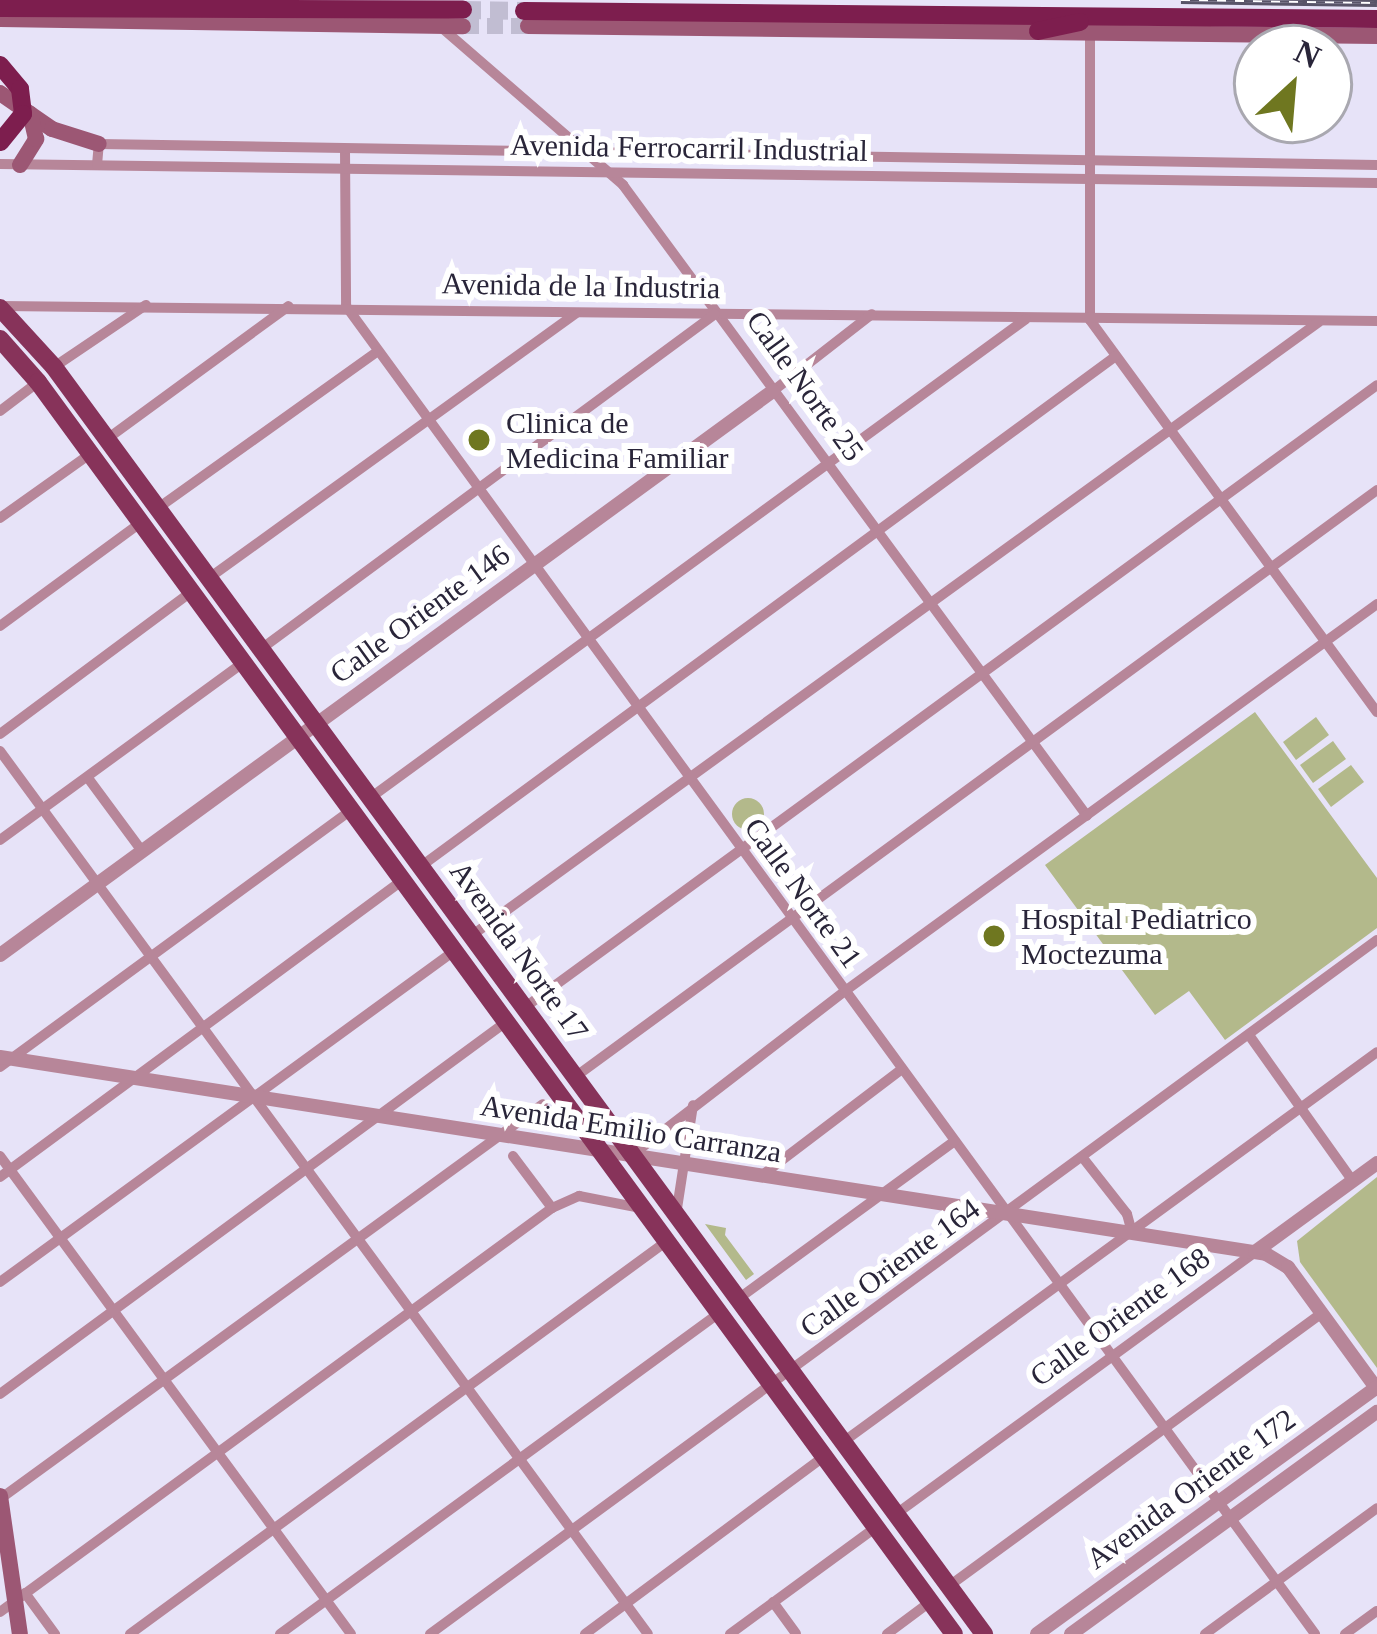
<!DOCTYPE html>
<style>
body{margin:0}
#map{position:relative;width:1377px;height:1634px;overflow:hidden;background:#e7e3f8;font-family:"Times New Roman",serif}
div>[style]{position:absolute}
[style*='--x']{left:calc(var(--x)*1px);top:calc(var(--y)*1px);width:calc(var(--w)*1px);rotate:calc(var(--a)*1deg)}
.green>*{inset:0;background:#b3b98b}
.round{border-radius:50%}
.secondary-tunnel>*{height:16px;margin-top:-8px;transform-origin:0;background:repeating-linear-gradient(90deg,#c1bdd2 0 16px,transparent 0 24px)}
.trunk-tunnel>*{height:18px;margin-top:-9px;transform-origin:0;background:repeating-linear-gradient(90deg,#c1bdd2 0 18px,transparent 0 27px)}
.minor>*{height:10px;margin:-5px;padding:0 5px;transform-origin:5px;border-radius:5px;background:#b78699}
.tertiary>*{height:14px;margin:-7px;padding:0 7px;transform-origin:7px;border-radius:7px;background:#b78699}
.secondary>*{height:16px;margin:-8px;padding:0 8px;transform-origin:8px;border-radius:8px;background:#9c5774}
.primary>*{height:18px;margin:-9px;padding:0 9px;transform-origin:9px;border-radius:9px;background:#87335a}
.trunk>*{height:18px;margin:-9px;padding:0 9px;transform-origin:9px;border-radius:9px;background:#7d1e4e}
.rail>*{height:8px;margin-top:-4px;transform-origin:0;background:repeating-linear-gradient(90deg,#fff 0 9px,#585468 0 18px);box-sizing:border-box;border-block:3px solid #585468}
.dots>*{width:33px;height:33px;translate:-50% -50%;box-sizing:border-box;border:6px solid #fff;border-radius:50%}
span{translate:-50% -50%;white-space:nowrap;text-align:center;line-height:1.15;-webkit-text-stroke:12px #fff;paint-order:stroke}
.street-label{font-size:30px;color:#292539}
.poi-label{font-size:30px;color:#292539}
.left{translate:0 -50%;text-align:left}
.north{position:absolute;left:1233px;top:24px;width:120px;height:120px;box-sizing:border-box;background:#fff;border:3px solid #a9a8b0;border-radius:50%;rotate:26deg;font-size:33px;font-weight:700;line-height:48px;text-align:center;color:#292539}
.north::after{content:'';display:block;margin:auto;width:42px;height:54px;background:#6f7720;clip-path:polygon(50% 0,100% 100%,50% 72%,0 100%)}
</style>
<div id="map">
<div class="green">
<div style="clip-path:polygon(1255px 712px,1377px 878px,1377px 928px,1225px 1040px,1189px 991px,1155px 1015px,1045px 865px)"></div>
<div style="clip-path:polygon(1316px 717px,1329px 735px,1296px 760px,1283px 742px)"></div>
<div style="clip-path:polygon(1333px 741px,1346px 759px,1313px 783px,1300px 765px)"></div>
<div style="clip-path:polygon(1351px 765px,1364px 782px,1331px 807px,1318px 789px)"></div>
<div class="round" style="left:732px;top:798px;width:32px;height:32px"></div>
<div style="clip-path:polygon(1377px 1177px,1377px 1368px,1300px 1262px,1297px 1241px)"></div>
<div style="clip-path:polygon(705px 1224px,726px 1228px,725px 1235px,754px 1274px,746px 1280px)"></div>
</div>
<div class="secondary-tunnel">
<div style="--x:463;--y:26;--w:65;--a:0"></div>
</div>
<div class="trunk-tunnel">
<div style="--x:463;--y:10;--w:61;--a:0.9"></div>
</div>
<div class="minor">
<div style="--x:442;--y:28;--w:240;--a:40.9"></div>
<div style="--x:623;--y:185;--w:783;--a:53.67"></div>
<div style="--x:1090;--y:32;--w:288;--a:90"></div>
<div style="--x:1090;--y:320;--w:486;--a:53.8"></div>
<div style="--x:345;--y:150;--w:156;--a:89.6"></div>
<div style="--x:346;--y:306;--w:1644;--a:53.88"></div>
<div style="--x:0;--y:164;--w:1377;--a:0.79"></div>
<div style="--x:97;--y:165;--w:21;--a:-85"></div>
<div style="--x:99;--y:144;--w:1278;--a:0.94"></div>
<div style="--x:1;--y:306;--w:1376;--a:0.62"></div>
<div style="--x:54;--y:367;--w:111;--a:-34"></div>
<div style="--x:773;--y:391;--w:125;--a:-37.9"></div>
<div style="--x:0;--y:411;--w:48;--a:-37.3"></div>
<div style="--x:107;--y:439;--w:225;--a:-36.2"></div>
<div style="--x:158;--y:508;--w:269;--a:-35.5"></div>
<div style="--x:0;--y:518;--w:110;--a:-35.4"></div>
<div style="--x:209;--y:578;--w:453;--a:-35.8"></div>
<div style="--x:0;--y:626;--w:174;--a:-36.3"></div>
<div style="--x:261;--y:649;--w:564;--a:-36.42"></div>
<div style="--x:0;--y:734;--w:238;--a:-36.6"></div>
<div style="--x:0;--y:751;--w:1095;--a:53.73"></div>
<div style="--x:88;--y:778;--w:91;--a:53.5"></div>
<div style="--x:370;--y:798;--w:812;--a:-36.14"></div>
<div style="--x:0;--y:840;--w:301;--a:-36.1"></div>
<div style="--x:420;--y:867;--w:863;--a:-36.29"></div>
<div style="--x:471;--y:936;--w:1047;--a:-35.91"></div>
<div style="--x:524;--y:1008;--w:1056;--a:-36.14"></div>
<div style="--x:1249;--y:1035;--w:178;--a:54.6"></div>
<div style="--x:0;--y:1067;--w:434;--a:-36.2"></div>
<div style="--x:575;--y:1077;--w:994;--a:-36.2"></div>
<div style="--x:632;--y:1155;--w:269;--a:-37.6"></div>
<div style="--x:845;--y:991;--w:658;--a:-36.03"></div>
<div style="--x:0;--y:1156;--w:593;--a:53.71"></div>
<div style="--x:513;--y:1156;--w:65;--a:53.1"></div>
<div style="--x:1083;--y:1158;--w:71;--a:51.8"></div>
<div style="--x:1127;--y:1214;--w:20;--a:75"></div>
<div style="--x:761;--y:1176;--w:177;--a:-37.2"></div>
<div style="--x:0;--y:1177;--w:499;--a:-36.4"></div>
<div style="--x:676;--y:1215;--w:111;--a:-81.2"></div>
<div style="--x:0;--y:1282;--w:562;--a:-36.09"></div>
<div style="--x:738;--y:1299;--w:268;--a:-36.1"></div>
<div style="--x:0;--y:1394;--w:628;--a:-36.32"></div>
<div style="--x:843;--y:1442;--w:661;--a:-36.14"></div>
<div style="--x:0;--y:1499;--w:671;--a:-36.03"></div>
<div style="--x:896;--y:1514;--w:444;--a:-36.1"></div>
<div style="--x:949;--y:1586;--w:462;--a:-36.2"></div>
<div style="--x:25;--y:1593;--w:51;--a:53.8"></div>
<div style="--x:773;--y:1602;--w:39;--a:54"></div>
<div style="--x:0;--y:1612;--w:684;--a:-36.2"></div>
<div style="--x:552;--y:1208;--w:30;--a:-24"></div>
<div style="--x:579;--y:1196;--w:62;--a:11.1"></div>
<div style="--x:130;--y:1634;--w:665;--a:-36.2"></div>
<div style="--x:280;--y:1634;--w:544;--a:-36.17"></div>
<div style="--x:430;--y:1634;--w:1174;--a:-36.24"></div>
<div style="--x:585;--y:1634;--w:299;--a:-36.6"></div>
<div style="--x:730;--y:1634;--w:181;--a:-36.2"></div>
<div style="--x:887;--y:1634;--w:54;--a:-36.7"></div>
<div style="--x:1205;--y:1634;--w:213;--a:-36.2"></div>
<div style="--x:1345;--y:1634;--w:39;--a:-36"></div>
</div>
<div class="tertiary">
<div style="--x:0;--y:955;--w:957;--a:-36.12"></div>
<div style="--x:0;--y:1057;--w:1281;--a:8.84"></div>
<div style="--x:1266;--y:1254;--w:26;--a:31"></div>
<div style="--x:1288;--y:1267;--w:151;--a:53.9"></div>
<div style="--x:1255;--y:1252;--w:151;--a:-36.1"></div>
<div style="--x:1037;--y:1634;--w:420;--a:-36"></div>
<div style="--x:1071;--y:1634;--w:378;--a:-36"></div>
</div>
<div class="secondary">
<div style="--x:0;--y:19;--w:463;--a:0.9"></div>
<div style="--x:528;--y:26;--w:849;--a:0.67"></div>
<div style="--x:0;--y:93;--w:63;--a:34.7"></div>
<div style="--x:52;--y:129;--w:49;--a:17.7"></div>
<div style="--x:20;--y:165;--w:31;--a:-58"></div>
<div style="--x:36;--y:139;--w:26;--a:-103"></div>
<div style="--x:0;--y:1496;--w:139;--a:81.8"></div>
</div>
<div class="primary">
<div style="--x:0;--y:308;--w:80;--a:47.5"></div>
<div style="--x:54;--y:367;--w:1572;--a:53.72"></div>
<div style="--x:0;--y:339;--w:57;--a:48.5"></div>
<div style="--x:38;--y:382;--w:1551;--a:53.81"></div>
</div>
<div class="trunk">
<div style="--x:0;--y:8;--w:463;--a:0.2"></div>
<div style="--x:524;--y:11;--w:853;--a:0.54"></div>
<div style="--x:1038;--y:31;--w:43;--a:-12.1"></div>
<div style="--x:0;--y:65;--w:31;--a:50"></div>
<div style="--x:20;--y:89;--w:25;--a:83"></div>
<div style="--x:23;--y:114;--w:36;--a:129"></div>
</div>
<div class="rail">
<div style="--x:1181;--y:0;--w:196;--a:0.9"></div>
</div>
<div class="dots">
<div style="left:479px;top:440px;background:#6f7720"></div>
<div style="left:994px;top:936px;background:#6f7720"></div>
</div>
<div class="street-label">
<span style="left:689px;top:148px;rotate:1deg">Avenida Ferrocarril Industrial</span>
<span style="left:581px;top:286px;rotate:1deg">Avenida de la Industria</span>
<span style="left:805px;top:386px;rotate:54deg">Calle Norte 25</span>
<span style="left:420px;top:614px;rotate:-36deg">Calle Oriente 146</span>
<span style="left:803px;top:893px;rotate:54deg">Calle Norte 21</span>
<span style="left:519px;top:951px;rotate:54deg">Avenida Norte 17</span>
<span style="left:631px;top:1129px;rotate:9deg">Avenida Emilio Carranza</span>
<span style="left:890px;top:1268px;rotate:-36deg">Calle Oriente 164</span>
<span style="left:1120px;top:1317px;rotate:-36deg">Calle Oriente 168</span>
<span style="left:1191px;top:1489px;rotate:-36deg">Avenida Oriente 172</span>
</div>
<div class="poi-label">
<span class="left" style="left:506px;top:440px">Clinica de<br>Medicina Familiar</span>
<span class="left" style="left:1021px;top:936px">Hospital Pediatrico<br>Moctezuma</span>
</div>
<div class="north">N</div>
</div>
